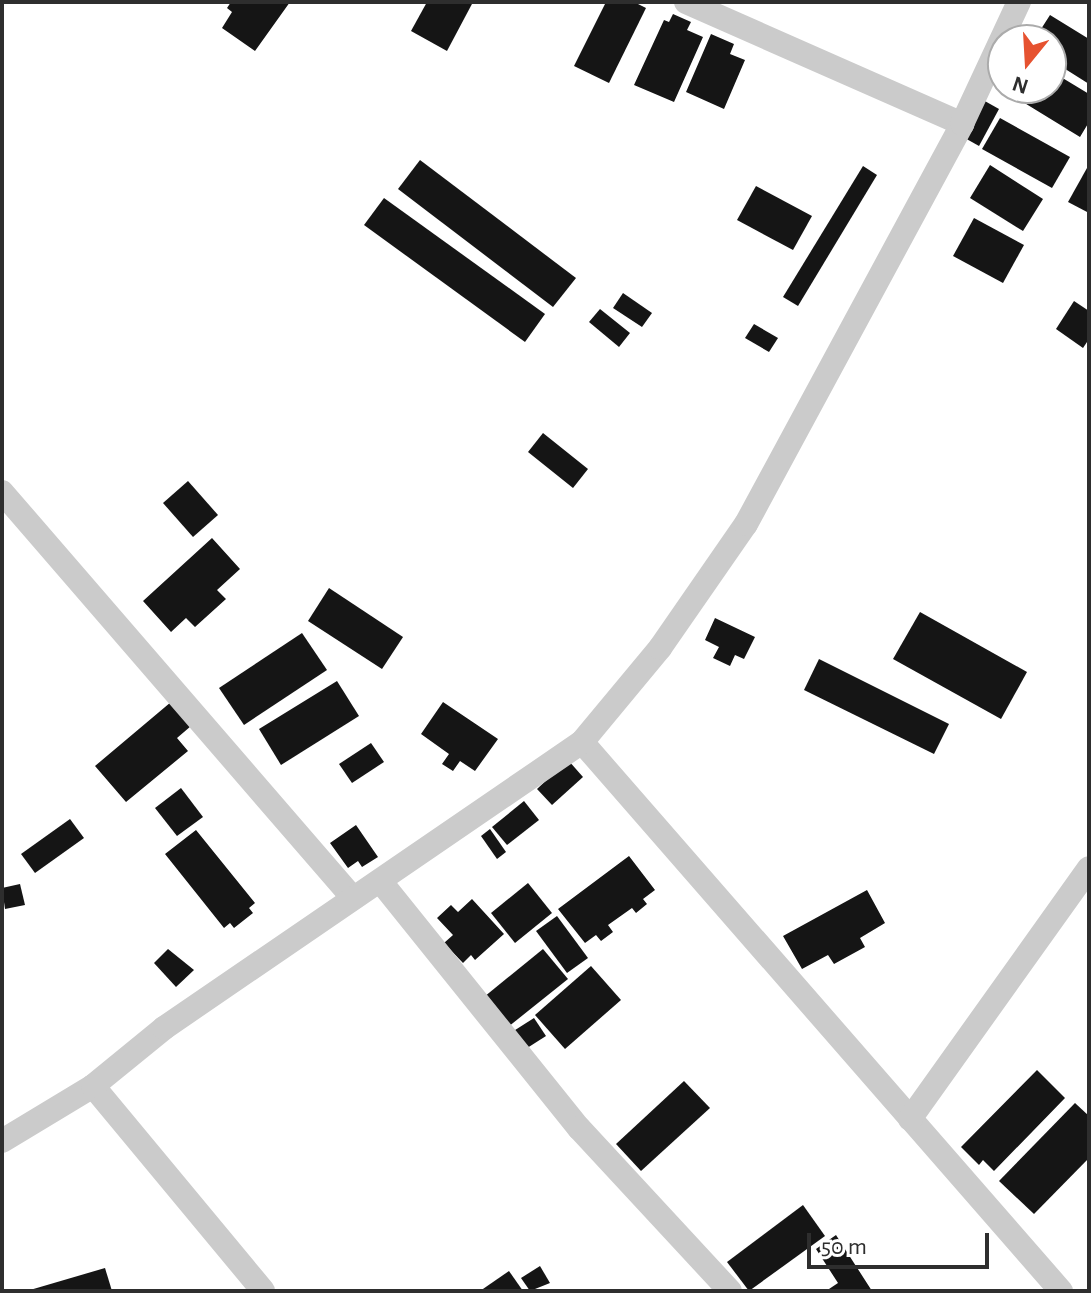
<!DOCTYPE html>
<style>
body{margin:0}
#map{position:relative;width:1091px;height:1293px;overflow:hidden;background:#fff;font-family:"Alegreya Sans",sans-serif}
div>[style]{position:absolute}
[style*='--x']{left:calc(var(--x)*1px);top:calc(var(--y)*1px);width:calc(var(--w)*1px);rotate:calc(var(--a)*1deg)}
.building>*{inset:0;background:#151515}
.street>*{height:24px;margin:-12px;padding:0 12px;transform-origin:12px;border-radius:12px;background:#cbcbcb}
span{translate:-50% -50%;white-space:nowrap;text-align:center;line-height:1.15;-webkit-text-stroke:8px #fff;paint-order:stroke}
.frame{position:absolute;inset:0;border:4px solid #2e2e2e;pointer-events:none}
.north{position:absolute;left:987px;top:24px;width:80px;height:80px;box-sizing:border-box;background:#fff;border:2px solid #ababab;border-radius:50%;rotate:198deg;font-size:22px;font-weight:700;line-height:32px;text-align:center;color:#2e2e2e}
.north::after{content:'';display:block;margin:auto;width:28px;height:36px;background:#e65230;clip-path:polygon(50% 0,100% 100%,50% 72%,0 100%)}
.scale{position:absolute;left:807px;top:1233px;width:182px;height:36px;box-sizing:border-box;border:4px solid #2e2e2e;border-top:0;padding-left:10px;font-size:24px;line-height:28px;white-space:nowrap;color:#2e2e2e;-webkit-text-stroke:6px #fff;paint-order:stroke}
</style>
<div id="map">
<div class="building">
<div style="clip-path:polygon(231px 2px,290px 2px,255px 51px,222px 28px,232px 12px,227px 8px)"></div>
<div style="clip-path:polygon(427px 2px,473px 2px,447px 51px,411px 31px)"></div>
<div style="clip-path:polygon(606px 2px,634px 2px,646px 8px,609px 83px,574px 66px)"></div>
<div style="clip-path:polygon(673px 14px,691px 22px,687px 30px,703px 37px,674px 102px,634px 85px,664px 20px,669px 22px)"></div>
<div style="clip-path:polygon(1050px 15px,1089px 39px,1089px 84px,1051px 60px,1051px 40px,1034px 40px)"></div>
<div style="clip-path:polygon(711px 34px,734px 44px,730px 54px,745px 60px,724px 109px,686px 92px)"></div>
<div style="clip-path:polygon(1051px 71px,1089px 94px,1089px 122px,1080px 137px,1018px 99px,1024px 88px,1051px 88px)"></div>
<div style="clip-path:polygon(983px 100px,999px 109px,979px 146px,963px 137px)"></div>
<div style="clip-path:polygon(1000px 118px,1070px 157px,1052px 188px,982px 149px)"></div>
<div style="clip-path:polygon(420px 160px,576px 278px,553px 307px,398px 189px)"></div>
<div style="clip-path:polygon(990px 165px,1043px 199px,1023px 231px,970px 198px)"></div>
<div style="clip-path:polygon(863px 166px,877px 175px,798px 306px,783px 297px)"></div>
<div style="clip-path:polygon(1087px 168px,1089px 169px,1089px 213px,1068px 202px)"></div>
<div style="clip-path:polygon(756px 186px,812px 216px,793px 250px,737px 220px)"></div>
<div style="clip-path:polygon(384px 198px,545px 314px,525px 342px,364px 225px)"></div>
<div style="clip-path:polygon(974px 218px,1024px 245px,1003px 283px,953px 256px)"></div>
<div style="clip-path:polygon(623px 293px,652px 313px,642px 327px,613px 308px)"></div>
<div style="clip-path:polygon(1074px 301px,1089px 311px,1089px 339px,1083px 348px,1056px 329px)"></div>
<div style="clip-path:polygon(600px 309px,630px 333px,619px 347px,589px 322px)"></div>
<div style="clip-path:polygon(754px 324px,778px 338px,769px 352px,745px 338px)"></div>
<div style="clip-path:polygon(543px 433px,588px 469px,573px 488px,528px 452px)"></div>
<div style="clip-path:polygon(188px 481px,218px 515px,193px 537px,163px 503px)"></div>
<div style="clip-path:polygon(212px 538px,240px 569px,217px 590px,226px 599px,195px 627px,186px 618px,171px 632px,143px 601px)"></div>
<div style="clip-path:polygon(329px 588px,403px 637px,382px 669px,308px 621px)"></div>
<div style="clip-path:polygon(920px 612px,1027px 672px,1001px 719px,893px 659px)"></div>
<div style="clip-path:polygon(715px 618px,755px 637px,744px 659px,735px 655px,730px 666px,713px 658px,719px 647px,705px 640px)"></div>
<div style="clip-path:polygon(302px 633px,327px 670px,244px 725px,219px 688px)"></div>
<div style="clip-path:polygon(819px 659px,949px 724px,934px 754px,804px 690px)"></div>
<div style="clip-path:polygon(337px 681px,359px 716px,281px 765px,259px 729px)"></div>
<div style="clip-path:polygon(171px 702px,191px 726px,177px 738px,188px 751px,126px 802px,95px 766px)"></div>
<div style="clip-path:polygon(443px 702px,498px 739px,475px 771px,460px 761px,453px 771px,442px 764px,449px 754px,421px 734px)"></div>
<div style="clip-path:polygon(371px 743px,384px 762px,352px 783px,339px 764px)"></div>
<div style="clip-path:polygon(568px 760px,583px 777px,552px 805px,537px 789px)"></div>
<div style="clip-path:polygon(181px 788px,203px 817px,177px 836px,155px 808px)"></div>
<div style="clip-path:polygon(524px 801px,539px 820px,507px 845px,492px 827px)"></div>
<div style="clip-path:polygon(70px 819px,84px 838px,35px 873px,21px 854px)"></div>
<div style="clip-path:polygon(356px 825px,378px 857px,362px 867px,358px 861px,348px 868px,330px 843px)"></div>
<div style="clip-path:polygon(490px 829px,506px 852px,497px 859px,481px 836px)"></div>
<div style="clip-path:polygon(196px 830px,255px 903px,249px 908px,253px 913px,234px 928px,230px 923px,224px 928px,165px 854px)"></div>
<div style="clip-path:polygon(629px 856px,655px 890px,643px 899px,647px 904px,636px 913px,632px 908px,608px 925px,613px 932px,601px 941px,596px 935px,585px 943px,558px 909px)"></div>
<div style="clip-path:polygon(528px 883px,552px 913px,515px 943px,491px 913px)"></div>
<div style="clip-path:polygon(20px 884px,25px 905px,5px 909px,2px 888px)"></div>
<div style="clip-path:polygon(867px 890px,885px 923px,860px 938px,865px 947px,834px 964px,828px 955px,802px 969px,783px 936px)"></div>
<div style="clip-path:polygon(472px 899px,504px 934px,475px 960px,471px 955px,463px 963px,444px 943px,453px 935px,437px 918px,451px 905px,458px 912px)"></div>
<div style="clip-path:polygon(557px 916px,588px 958px,567px 973px,536px 931px)"></div>
<div style="clip-path:polygon(168px 949px,194px 970px,176px 987px,154px 963px)"></div>
<div style="clip-path:polygon(543px 949px,568px 979px,508px 1027px,484px 997px)"></div>
<div style="clip-path:polygon(591px 966px,621px 1000px,565px 1049px,535px 1015px)"></div>
<div style="clip-path:polygon(534px 1018px,546px 1036px,524px 1050px,512px 1032px)"></div>
<div style="clip-path:polygon(1037px 1070px,1065px 1098px,994px 1171px,983px 1160px,979px 1165px,961px 1147px)"></div>
<div style="clip-path:polygon(684px 1081px,710px 1108px,641px 1171px,616px 1144px)"></div>
<div style="clip-path:polygon(1075px 1103px,1089px 1116px,1089px 1158px,1034px 1214px,999px 1181px)"></div>
<div style="clip-path:polygon(803px 1205px,825px 1236px,749px 1291px,727px 1262px)"></div>
<div style="clip-path:polygon(836px 1235px,872px 1291px,826px 1291px,838px 1283px,816px 1249px)"></div>
<div style="clip-path:polygon(540px 1266px,550px 1283px,530px 1291px,521px 1278px)"></div>
<div style="clip-path:polygon(105px 1268px,112px 1291px,30px 1291px,30px 1290px)"></div>
<div style="clip-path:polygon(509px 1271px,523px 1291px,480px 1291px)"></div>
</div>
<div class="street">
<div style="--x:686;--y:2;--w:302;--a:23.8"></div>
<div style="--x:2;--y:492;--w:537;--a:49.16"></div>
<div style="--x:582;--y:742;--w:729;--a:48.9"></div>
<div style="--x:381;--y:882;--w:316;--a:51.2"></div>
<div style="--x:579;--y:1128;--w:222;--a:47.2"></div>
<div style="--x:93;--y:1086;--w:266;--a:50.3"></div>
<div style="--x:910;--y:1119;--w:308;--a:-54.5"></div>
<div style="--x:2;--y:1141;--w:106;--a:-31.1"></div>
<div style="--x:93;--y:1086;--w:92;--a:-39.2"></div>
<div style="--x:164;--y:1028;--w:506;--a:-34.38"></div>
<div style="--x:582;--y:742;--w:122;--a:-50.3"></div>
<div style="--x:660;--y:648;--w:151;--a:-55.3"></div>
<div style="--x:746;--y:524;--w:455;--a:-61.6"></div>
<div style="--x:962;--y:124;--w:135;--a:-65"></div>
</div>
<div class="frame"></div>
<div class="north">N</div>
<div class="scale">50 m</div>
</div>
